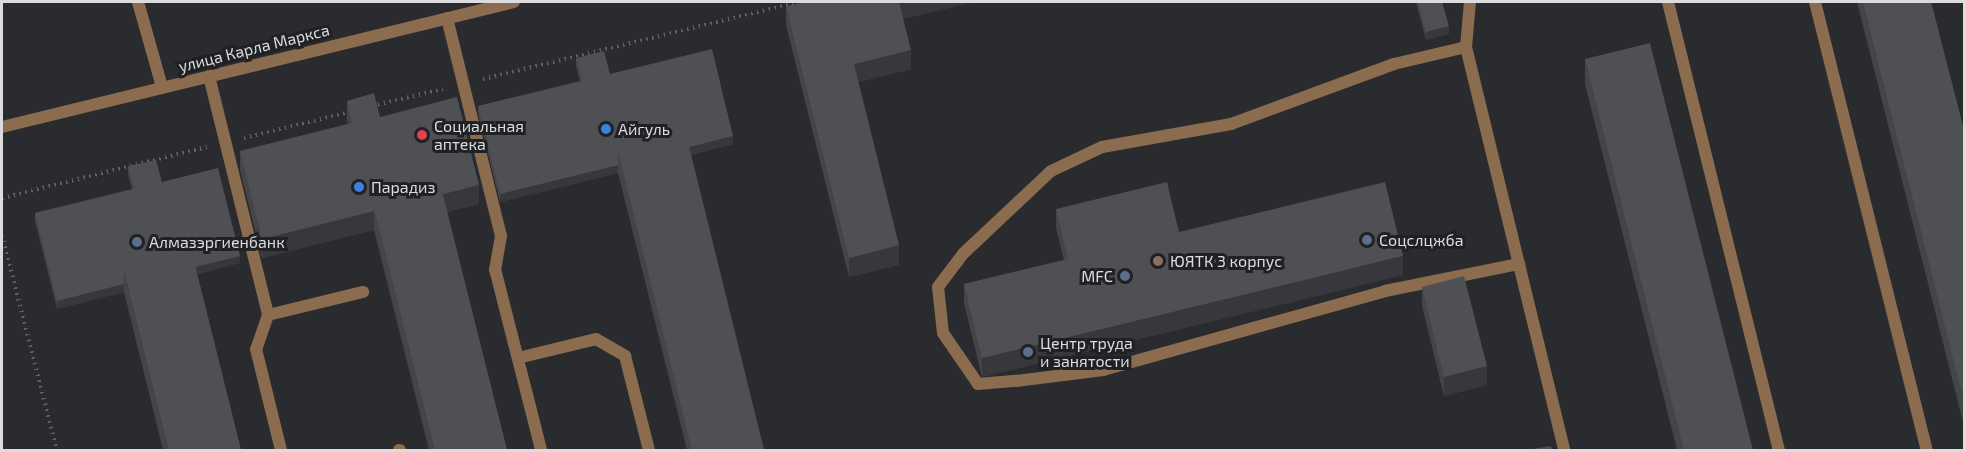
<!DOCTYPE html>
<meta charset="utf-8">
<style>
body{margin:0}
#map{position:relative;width:1966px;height:452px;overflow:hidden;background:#2a2b2e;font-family:"Exo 2",sans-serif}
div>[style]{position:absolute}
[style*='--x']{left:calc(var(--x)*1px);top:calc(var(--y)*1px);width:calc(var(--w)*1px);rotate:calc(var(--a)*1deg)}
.path>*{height:4px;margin-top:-2px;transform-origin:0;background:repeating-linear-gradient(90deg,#606164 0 1.5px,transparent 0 6px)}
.service>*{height:12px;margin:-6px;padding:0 6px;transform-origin:6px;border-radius:6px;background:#8c6c4f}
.minor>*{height:12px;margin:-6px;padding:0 6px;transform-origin:6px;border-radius:6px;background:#8c6c4f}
.wall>*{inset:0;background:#444548}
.shaded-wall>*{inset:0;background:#37383b}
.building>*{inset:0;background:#4f5054}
.dots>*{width:16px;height:16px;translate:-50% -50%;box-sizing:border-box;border:3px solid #202124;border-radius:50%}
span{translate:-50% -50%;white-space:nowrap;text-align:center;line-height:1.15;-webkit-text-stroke:6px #202124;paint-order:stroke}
.street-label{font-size:16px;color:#dcdcde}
.poi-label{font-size:16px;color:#dcdcde}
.left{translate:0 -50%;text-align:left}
.right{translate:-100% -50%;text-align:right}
.frame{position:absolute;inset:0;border:3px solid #dcdcde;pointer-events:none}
</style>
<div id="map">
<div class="path">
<div style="--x:483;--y:79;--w:324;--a:-13.7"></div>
<div style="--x:372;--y:106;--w:73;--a:-13.5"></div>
<div style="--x:244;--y:138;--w:109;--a:-13.8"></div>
<div style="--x:2;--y:198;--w:211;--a:-14"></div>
<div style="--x:2;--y:235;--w:222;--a:75.7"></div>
</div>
<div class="service">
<div style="--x:138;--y:2;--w:88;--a:74.2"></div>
<div style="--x:1470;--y:2;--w:45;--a:95.1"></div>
<div style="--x:1466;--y:47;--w:415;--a:76.3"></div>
<div style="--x:1668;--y:2;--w:462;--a:76.1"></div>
<div style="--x:1815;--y:2;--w:462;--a:76"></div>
<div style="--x:447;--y:18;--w:225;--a:76.1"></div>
<div style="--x:501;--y:236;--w:34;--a:100"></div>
<div style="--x:495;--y:269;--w:187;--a:75.7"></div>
<div style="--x:1466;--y:47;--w:74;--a:166.7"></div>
<div style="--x:1394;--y:64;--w:174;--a:159.8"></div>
<div style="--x:1231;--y:124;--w:131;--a:169.9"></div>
<div style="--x:1102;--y:147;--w:56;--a:154.8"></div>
<div style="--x:1051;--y:171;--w:121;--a:136.7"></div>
<div style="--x:963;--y:254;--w:41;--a:127.1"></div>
<div style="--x:938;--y:287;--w:46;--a:83.8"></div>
<div style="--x:943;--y:333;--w:62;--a:55.5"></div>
<div style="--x:978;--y:384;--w:38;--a:-5"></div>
<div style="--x:1016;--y:381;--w:88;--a:-7.2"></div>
<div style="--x:1103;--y:370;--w:293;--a:-15.6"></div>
<div style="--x:1385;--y:291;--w:137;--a:-11.4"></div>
<div style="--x:209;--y:76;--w:246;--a:76.1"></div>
<div style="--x:268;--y:315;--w:36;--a:109"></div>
<div style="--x:256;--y:349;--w:104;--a:76.1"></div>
<div style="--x:268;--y:315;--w:98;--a:-13.6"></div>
<div style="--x:518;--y:358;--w:80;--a:-13.7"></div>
<div style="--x:596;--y:339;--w:34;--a:30"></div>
<div style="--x:625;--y:356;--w:97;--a:75.7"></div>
<div style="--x:399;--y:450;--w:1;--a:0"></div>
</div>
<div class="minor">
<div style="--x:2;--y:127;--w:527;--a:-13.72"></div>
</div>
<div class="wall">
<div style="clip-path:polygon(1416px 2px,1442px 2px,1449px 34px,1426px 40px)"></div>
<div style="clip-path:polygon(1857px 2px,1931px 2px,1965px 134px,1965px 426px,1964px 426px)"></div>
<div style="clip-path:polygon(786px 6px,903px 19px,911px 69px,858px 82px,899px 265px,849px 277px,786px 25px)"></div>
<div style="clip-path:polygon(576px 58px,610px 74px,733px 144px,691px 155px,764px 450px,687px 450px,618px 173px,500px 202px,478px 114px,478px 106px,580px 81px,576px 66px)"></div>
<div style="clip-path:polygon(1585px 59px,1753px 450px,1677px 450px,1585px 84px)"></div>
<div style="clip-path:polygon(347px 101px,380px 117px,479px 204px,447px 212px,507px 450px,429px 450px,374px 230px,262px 258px,240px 170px,240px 151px,348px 124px,347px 120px)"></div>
<div style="clip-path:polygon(128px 166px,162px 182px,240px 263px,197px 274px,241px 450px,163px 450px,124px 292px,57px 309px,35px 221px,35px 213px,132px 189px,128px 174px)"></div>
<div style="clip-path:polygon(1056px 209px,1179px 232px,1403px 275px,982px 377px,964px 303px,964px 284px,1064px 260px,1056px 228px)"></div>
<div style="clip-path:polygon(1422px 287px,1487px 385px,1444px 396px,1422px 306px)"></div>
</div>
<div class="shaded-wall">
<div style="clip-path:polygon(899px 2px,975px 2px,899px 20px)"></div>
<div style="clip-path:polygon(1449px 26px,1449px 34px,1426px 40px,1426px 32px)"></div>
<div style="clip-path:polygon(911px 50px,911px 69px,854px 83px,854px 64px)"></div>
<div style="clip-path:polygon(733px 136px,733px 144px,623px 171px,621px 164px)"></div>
<div style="clip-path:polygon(618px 165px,618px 173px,500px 202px,500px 194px)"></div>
<div style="clip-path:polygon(479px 185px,479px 204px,380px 229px,375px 211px)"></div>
<div style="clip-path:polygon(374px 211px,374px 230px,262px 258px,262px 239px)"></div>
<div style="clip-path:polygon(899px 245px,899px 265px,849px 277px,849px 258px)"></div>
<div style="clip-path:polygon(240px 256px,240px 263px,129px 291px,127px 284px)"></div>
<div style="clip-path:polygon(1403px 256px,1403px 275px,982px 377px,982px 358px)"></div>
<div style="clip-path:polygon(124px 284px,124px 292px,57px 309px,57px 301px)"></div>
<div style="clip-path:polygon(1487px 366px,1487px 385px,1444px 396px,1444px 377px)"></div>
<div style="clip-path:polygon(1965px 401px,1965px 426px,1964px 426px,1964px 401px)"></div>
</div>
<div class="building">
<div style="clip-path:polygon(805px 2px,899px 2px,911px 50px,854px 64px,899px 245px,849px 258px,786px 6px)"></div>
<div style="clip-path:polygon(1418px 2px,1442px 2px,1449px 26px,1426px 32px)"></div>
<div style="clip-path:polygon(1863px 2px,1931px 2px,1965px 134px,1965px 401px,1964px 401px)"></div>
<div style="clip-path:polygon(1650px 43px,1753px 450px,1684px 450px,1585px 59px)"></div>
<div style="clip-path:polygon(712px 49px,733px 136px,689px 147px,686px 134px,618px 151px,618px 165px,500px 194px,478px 106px,582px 81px,576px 58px,604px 51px,610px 74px)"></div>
<div style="clip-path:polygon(374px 93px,380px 117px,457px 97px,479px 185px,443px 194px,442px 191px,374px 208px,374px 211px,262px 239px,240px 151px,352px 123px,347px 101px)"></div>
<div style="clip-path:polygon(686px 134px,764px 450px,692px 450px,618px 151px)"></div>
<div style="clip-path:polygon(156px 160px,162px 182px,218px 168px,240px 256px,195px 267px,192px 253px,124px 270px,124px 284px,57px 301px,35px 213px,134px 189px,128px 166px)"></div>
<div style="clip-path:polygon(1167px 182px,1179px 232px,1385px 182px,1403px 256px,982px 358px,964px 284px,1068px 259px,1056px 209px)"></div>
<div style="clip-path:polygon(442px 191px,507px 450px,435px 450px,374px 208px)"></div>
<div style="clip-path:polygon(192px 253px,241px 450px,169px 450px,124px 270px)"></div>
<div style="clip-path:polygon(1464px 276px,1487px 366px,1444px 377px,1422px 287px)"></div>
<div style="clip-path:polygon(1551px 446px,1552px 450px,1527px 450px)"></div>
</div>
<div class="dots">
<div style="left:606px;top:129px;background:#3f7fe0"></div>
<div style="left:422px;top:135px;background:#e0444e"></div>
<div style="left:359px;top:187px;background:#3f7fe0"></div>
<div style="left:1367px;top:240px;background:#5c6f8a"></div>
<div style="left:137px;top:242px;background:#5c6f8a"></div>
<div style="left:1158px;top:261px;background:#8d6e63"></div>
<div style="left:1125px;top:276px;background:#5c6f8a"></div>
<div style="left:1028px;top:352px;background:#5c6f8a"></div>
</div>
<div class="street-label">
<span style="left:254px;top:48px;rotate:-14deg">улица Карла Маркса</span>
</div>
<div class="poi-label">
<span class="left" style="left:434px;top:135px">Социальная<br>аптека</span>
<span class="left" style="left:618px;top:129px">Айгуль</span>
<span class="left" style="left:371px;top:187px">Парадиз</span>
<span class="left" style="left:1379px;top:240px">Соцслцжба</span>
<span class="left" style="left:149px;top:242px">Алмазэргиенбанк</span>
<span class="left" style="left:1170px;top:261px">ЮЯТК 3 корпус</span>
<span class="right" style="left:1113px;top:276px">MFC</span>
<span class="left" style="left:1040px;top:352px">Центр труда<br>и занятости</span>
</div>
<div class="frame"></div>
</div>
